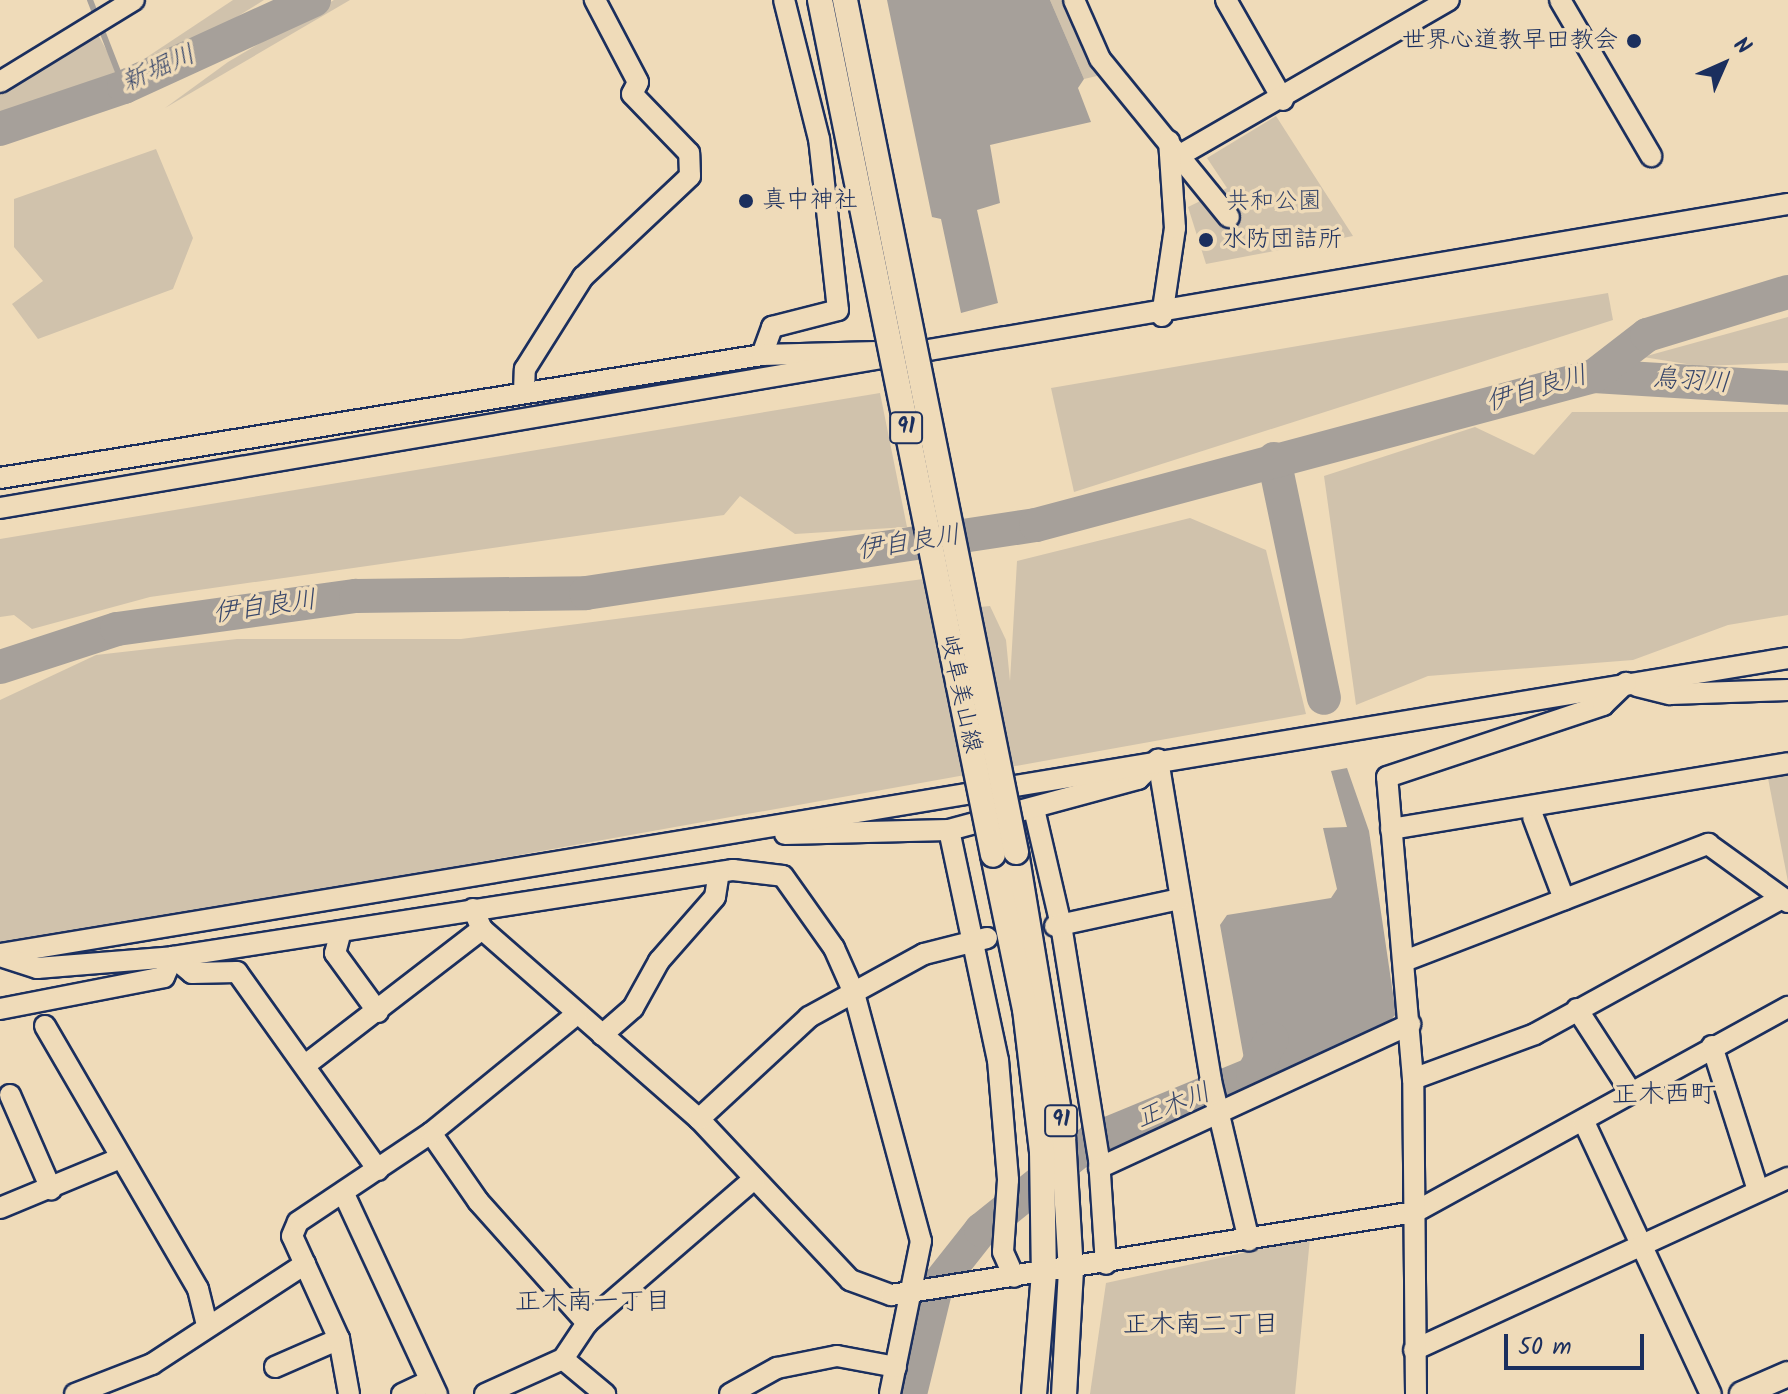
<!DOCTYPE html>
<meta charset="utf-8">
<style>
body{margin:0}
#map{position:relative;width:1788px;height:1394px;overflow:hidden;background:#efdbb9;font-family:Kalam,"Klee One",sans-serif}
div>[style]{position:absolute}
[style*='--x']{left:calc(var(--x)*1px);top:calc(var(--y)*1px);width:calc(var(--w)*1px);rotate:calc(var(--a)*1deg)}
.green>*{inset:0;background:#d0c2ac}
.water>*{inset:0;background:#a6a09a}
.stream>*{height:6px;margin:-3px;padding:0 3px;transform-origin:3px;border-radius:3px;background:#a6a09a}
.river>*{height:34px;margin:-17px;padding:0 17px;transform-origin:17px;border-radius:17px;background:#a6a09a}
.roads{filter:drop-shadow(2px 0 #1b2f5e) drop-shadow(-2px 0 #1b2f5e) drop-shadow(0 2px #1b2f5e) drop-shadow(0 -2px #1b2f5e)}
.minor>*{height:20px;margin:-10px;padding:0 10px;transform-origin:10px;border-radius:10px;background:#efdbb9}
.major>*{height:24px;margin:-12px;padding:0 12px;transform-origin:12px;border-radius:12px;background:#efdbb9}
.bridges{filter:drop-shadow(2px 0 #1b2f5e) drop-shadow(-2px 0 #1b2f5e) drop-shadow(0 2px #1b2f5e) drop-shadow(0 -2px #1b2f5e)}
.major-bridge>*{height:24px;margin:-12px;padding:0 12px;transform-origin:12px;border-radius:12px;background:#efdbb9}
.dots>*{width:22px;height:22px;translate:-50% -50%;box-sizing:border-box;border:4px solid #efdbb9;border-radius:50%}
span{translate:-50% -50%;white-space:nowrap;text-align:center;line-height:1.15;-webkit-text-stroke:7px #efdbb9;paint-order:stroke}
.shield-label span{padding:2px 6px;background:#efdbb9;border:2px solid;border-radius:6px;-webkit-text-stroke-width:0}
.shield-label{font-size:22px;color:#1b2f5e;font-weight:700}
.poi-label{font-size:24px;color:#1b2f5e}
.right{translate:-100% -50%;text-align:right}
.left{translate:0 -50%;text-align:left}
.park-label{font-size:24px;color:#36456a}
.street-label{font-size:24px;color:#1b2f5e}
.water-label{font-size:26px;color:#37466a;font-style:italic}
.neighbourhood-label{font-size:26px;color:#1b2f5e}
.north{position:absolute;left:1684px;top:24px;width:80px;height:80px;-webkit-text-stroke:6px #efdbb9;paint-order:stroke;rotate:45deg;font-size:22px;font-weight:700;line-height:32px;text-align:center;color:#1b2f5e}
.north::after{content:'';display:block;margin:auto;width:28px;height:36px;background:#1b2f5e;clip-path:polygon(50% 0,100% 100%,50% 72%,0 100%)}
.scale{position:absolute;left:1504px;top:1334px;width:140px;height:36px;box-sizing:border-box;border:4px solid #1b2f5e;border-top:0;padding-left:10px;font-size:24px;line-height:28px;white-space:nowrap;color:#1b2f5e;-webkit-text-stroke:6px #efdbb9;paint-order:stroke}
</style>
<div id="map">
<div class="green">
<div style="clip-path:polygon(233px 0,264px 0,182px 51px,141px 70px,132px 67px)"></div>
<div style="clip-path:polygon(334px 0,350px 0,165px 108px,228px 62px)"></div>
<div style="clip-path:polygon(1050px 0,1069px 0,1073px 24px,1101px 75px,1084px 79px)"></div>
<div style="clip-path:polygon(97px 33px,118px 71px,108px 82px,0 115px,0 91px)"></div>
<div style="clip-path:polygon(1276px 116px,1353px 236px,1206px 264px,1188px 207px,1227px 188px,1207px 158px)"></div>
<div style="clip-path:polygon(156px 149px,193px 238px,173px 289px,38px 339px,12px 304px,43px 281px,14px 247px,14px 199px)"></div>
<div style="clip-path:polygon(1608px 293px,1613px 320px,1074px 492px,1051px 388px)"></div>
<div style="clip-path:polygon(1788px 317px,1788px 363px,1699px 366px,1643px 357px)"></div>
<div style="clip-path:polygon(880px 393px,907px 527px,795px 534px,740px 496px,724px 515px,150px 597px,32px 629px,14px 615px,0 617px,0 539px)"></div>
<div style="clip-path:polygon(1572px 412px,1788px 412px,1788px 615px,1728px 625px,1633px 660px,1428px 676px,1356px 705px,1324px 476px,1475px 427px,1534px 455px)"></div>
<div style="clip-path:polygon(1190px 518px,1266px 550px,1306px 714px,0 948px,0 700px,96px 655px,237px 639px,461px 639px,939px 577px,940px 611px,990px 606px,1006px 640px,1010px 681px,1017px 561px)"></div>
<div style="clip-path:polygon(1788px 769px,1788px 882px,1767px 773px)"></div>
<div style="clip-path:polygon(1310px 1238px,1295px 1394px,1090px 1394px,1106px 1283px)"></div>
</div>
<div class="water">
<div style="clip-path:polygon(887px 0,1050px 0,1084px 79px,1078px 88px,1091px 122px,990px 145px,1000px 203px,977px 210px,998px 303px,961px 313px,941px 219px,932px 217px)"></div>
<div style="clip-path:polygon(1347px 768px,1369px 831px,1396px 1014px,1382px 1030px,1249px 1087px,1220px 925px,1227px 915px,1331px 898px,1337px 889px,1323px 828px,1347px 827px,1331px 771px)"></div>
</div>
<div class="stream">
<div style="--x:90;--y:0;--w:93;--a:68.7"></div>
</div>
<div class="river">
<div style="--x:0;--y:129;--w:131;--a:-18.7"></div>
<div style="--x:124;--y:87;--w:209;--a:-24.6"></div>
<div style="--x:1594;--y:376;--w:194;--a:3.5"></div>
<div style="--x:1274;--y:459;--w:244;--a:78.2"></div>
<div style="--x:0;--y:667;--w:123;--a:-18"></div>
<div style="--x:117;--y:629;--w:241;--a:-7.9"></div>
<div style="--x:356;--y:596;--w:230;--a:-0.7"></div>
<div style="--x:586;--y:593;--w:455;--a:-8.6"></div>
<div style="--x:1036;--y:525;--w:578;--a:-14.95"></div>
<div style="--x:1594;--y:376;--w:67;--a:-37.7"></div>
<div style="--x:1647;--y:335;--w:147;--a:-17"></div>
<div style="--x:910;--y:1394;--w:110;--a:-76.3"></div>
<div style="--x:936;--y:1287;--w:73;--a:-51.7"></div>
<div style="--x:981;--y:1230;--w:144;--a:-38.8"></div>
<div style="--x:1093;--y:1140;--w:173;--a:-22.4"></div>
<div style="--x:1253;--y:1074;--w:40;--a:-62"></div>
</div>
<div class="roads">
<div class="minor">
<div style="--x:1074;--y:0;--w:64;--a:66.2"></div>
<div style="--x:1100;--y:59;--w:204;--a:50.8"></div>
<div style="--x:1226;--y:0;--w:115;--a:60.3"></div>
<div style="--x:1560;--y:0;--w:181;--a:59.7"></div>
<div style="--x:0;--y:82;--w:157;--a:-31.5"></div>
<div style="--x:1182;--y:154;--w:308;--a:-30"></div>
<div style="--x:1162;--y:316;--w:89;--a:-81.6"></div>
<div style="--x:1175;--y:228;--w:87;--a:-93.9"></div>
<div style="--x:762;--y:355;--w:30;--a:-70"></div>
<div style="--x:772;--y:327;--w:68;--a:-14.4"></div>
<div style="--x:838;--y:310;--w:172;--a:-96.3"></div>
<div style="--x:819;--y:139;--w:143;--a:-104.1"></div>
<div style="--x:524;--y:392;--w:23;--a:-88"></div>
<div style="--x:525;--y:369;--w:109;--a:-57.8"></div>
<div style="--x:583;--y:277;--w:147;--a:-43.3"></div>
<div style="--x:690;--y:176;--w:23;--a:-92"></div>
<div style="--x:689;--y:153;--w:82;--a:-134"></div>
<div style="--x:632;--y:94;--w:13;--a:-63"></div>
<div style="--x:638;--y:82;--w:93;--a:-117.7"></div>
<div style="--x:0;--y:478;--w:772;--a:-9.17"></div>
<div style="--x:762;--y:355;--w:115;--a:-1.5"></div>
<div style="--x:0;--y:508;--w:1814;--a:-9.65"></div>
<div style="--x:1637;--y:686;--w:34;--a:14"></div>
<div style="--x:1670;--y:694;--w:118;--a:-1.9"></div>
<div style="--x:1158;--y:760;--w:325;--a:80.6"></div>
<div style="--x:1211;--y:1081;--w:164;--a:76.6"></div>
<div style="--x:1034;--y:809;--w:119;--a:76.9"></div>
<div style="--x:1061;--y:925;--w:237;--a:80.8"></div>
<div style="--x:1099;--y:1159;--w:105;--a:86.2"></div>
<div style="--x:1533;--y:817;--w:88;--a:69.3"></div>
<div style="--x:1391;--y:829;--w:402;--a:-9.4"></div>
<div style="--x:949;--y:830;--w:235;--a:78"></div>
<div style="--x:998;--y:1060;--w:120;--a:85.2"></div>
<div style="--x:1008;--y:1180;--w:72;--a:94"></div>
<div style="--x:1003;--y:1252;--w:27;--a:66"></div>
<div style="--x:785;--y:834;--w:164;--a:-1.4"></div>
<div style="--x:949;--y:830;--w:196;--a:-15.1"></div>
<div style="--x:1138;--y:779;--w:28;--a:-44"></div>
<div style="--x:473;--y:909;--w:22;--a:66"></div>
<div style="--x:482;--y:929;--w:288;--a:41.2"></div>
<div style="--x:699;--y:1119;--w:221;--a:46.8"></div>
<div style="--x:850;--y:1280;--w:44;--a:20.1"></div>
<div style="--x:891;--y:1295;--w:531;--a:-9"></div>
<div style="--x:1415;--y:1212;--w:426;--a:-28.8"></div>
<div style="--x:1055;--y:926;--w:128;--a:-12.2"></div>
<div style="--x:341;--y:931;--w:23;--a:105"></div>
<div style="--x:335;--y:953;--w:73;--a:53.9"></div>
<div style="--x:0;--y:954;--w:1812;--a:-9.4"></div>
<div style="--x:0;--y:956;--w:39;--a:18"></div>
<div style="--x:37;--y:968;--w:136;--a:-4.6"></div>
<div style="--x:173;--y:957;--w:567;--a:-8.83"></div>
<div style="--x:733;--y:870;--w:50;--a:6.8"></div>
<div style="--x:783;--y:876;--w:88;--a:54.7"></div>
<div style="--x:834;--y:948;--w:49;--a:66"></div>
<div style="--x:854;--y:993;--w:257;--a:74.9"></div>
<div style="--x:921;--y:1241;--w:156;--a:101.5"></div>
<div style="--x:1407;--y:960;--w:323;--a:-21.1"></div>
<div style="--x:1708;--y:844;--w:99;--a:35.9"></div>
<div style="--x:0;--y:1009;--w:167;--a:-11"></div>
<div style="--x:164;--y:977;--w:22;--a:-66"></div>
<div style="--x:173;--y:957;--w:25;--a:40"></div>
<div style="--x:192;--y:973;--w:45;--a:-1.3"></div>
<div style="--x:237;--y:972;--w:243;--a:54.5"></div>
<div style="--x:1577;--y:1009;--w:99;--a:57"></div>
<div style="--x:45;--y:1026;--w:304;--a:59.8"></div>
<div style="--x:198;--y:1289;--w:37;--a:76"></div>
<div style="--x:602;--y:1035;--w:41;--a:-41.1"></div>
<div style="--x:633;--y:1008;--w:54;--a:-61"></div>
<div style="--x:659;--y:961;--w:85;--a:-48.8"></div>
<div style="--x:715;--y:897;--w:25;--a:-81"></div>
<div style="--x:1712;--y:1046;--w:151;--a:72.3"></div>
<div style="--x:308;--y:1063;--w:220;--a:-37.6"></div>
<div style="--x:1413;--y:1079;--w:130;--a:-20.2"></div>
<div style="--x:1535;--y:1034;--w:282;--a:-28.8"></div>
<div style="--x:10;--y:1095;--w:103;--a:66.4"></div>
<div style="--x:699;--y:1119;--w:150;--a:-42.8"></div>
<div style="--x:809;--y:1017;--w:131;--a:-28.7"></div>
<div style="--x:924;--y:954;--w:65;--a:-14.3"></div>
<div style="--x:1584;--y:1122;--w:300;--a:65"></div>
<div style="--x:431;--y:1133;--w:83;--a:55.3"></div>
<div style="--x:478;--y:1201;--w:164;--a:48.2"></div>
<div style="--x:1099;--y:1168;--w:343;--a:-24.8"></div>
<div style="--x:344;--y:1194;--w:221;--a:65.1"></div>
<div style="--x:0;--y:1208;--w:131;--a:-22.5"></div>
<div style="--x:1414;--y:1350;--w:412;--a:-24.7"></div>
<div style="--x:563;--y:1359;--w:55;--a:39.8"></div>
<div style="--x:275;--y:1367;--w:70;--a:-23.6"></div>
<div style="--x:75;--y:1394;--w:83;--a:-21.3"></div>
<div style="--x:152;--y:1364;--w:183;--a:-33.2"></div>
<div style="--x:349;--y:1394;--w:56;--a:-100.3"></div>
<div style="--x:339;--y:1339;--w:113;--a:-114.5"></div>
<div style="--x:292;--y:1236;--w:15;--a:-67"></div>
<div style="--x:298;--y:1222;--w:160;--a:-33.8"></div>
<div style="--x:431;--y:1133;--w:188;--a:-39.2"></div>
<div style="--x:402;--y:1394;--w:31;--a:-25"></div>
<div style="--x:485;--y:1394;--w:85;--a:-24.2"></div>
<div style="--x:563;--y:1359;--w:43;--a:-56.3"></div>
<div style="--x:587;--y:1323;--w:221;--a:-40.8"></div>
<div style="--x:730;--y:1394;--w:54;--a:-29"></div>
<div style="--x:777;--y:1368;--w:61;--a:-11.3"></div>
<div style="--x:837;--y:1356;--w:60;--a:10.6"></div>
<div style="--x:1416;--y:1394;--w:315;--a:-90.5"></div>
<div style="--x:1413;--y:1079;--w:303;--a:-94.9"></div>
<div style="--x:1387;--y:777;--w:228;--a:-18.4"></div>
<div style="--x:1603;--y:705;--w:32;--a:-44"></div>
</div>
<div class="major">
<div style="--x:1016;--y:852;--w:289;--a:80.6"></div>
<div style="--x:1063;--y:1137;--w:133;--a:86.6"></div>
<div style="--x:1071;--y:1270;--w:124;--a:93.2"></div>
<div style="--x:993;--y:855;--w:157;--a:78.3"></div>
<div style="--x:1025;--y:1009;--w:143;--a:83.2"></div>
<div style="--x:1042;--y:1151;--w:122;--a:89.1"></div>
<div style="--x:1044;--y:1273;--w:121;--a:94.7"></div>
<div style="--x:1742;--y:1394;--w:50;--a:-23.5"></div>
</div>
</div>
<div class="bridges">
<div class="major-bridge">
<div style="--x:820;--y:0;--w:872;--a:78.56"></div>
<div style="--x:845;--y:0;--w:869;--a:78.65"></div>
</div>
</div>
<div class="dots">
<div style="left:1634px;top:41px;background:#1b2f5e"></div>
<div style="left:746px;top:201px;background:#1b2f5e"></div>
<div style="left:1206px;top:240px;background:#1b2f5e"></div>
</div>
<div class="shield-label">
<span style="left:906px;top:428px">91</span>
<span style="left:1061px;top:1121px">91</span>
</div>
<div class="poi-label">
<span class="right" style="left:1618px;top:41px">世界心道教早田教会</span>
<span class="left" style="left:762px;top:201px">真中神社</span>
<span class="left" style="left:1222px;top:240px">水防団詰所</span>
</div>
<div class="park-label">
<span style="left:1274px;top:202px">共和公園</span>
</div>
<div class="street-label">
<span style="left:960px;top:694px;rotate:78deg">岐阜美山線</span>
</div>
<div class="water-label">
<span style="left:159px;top:70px;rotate:-24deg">新堀川</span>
<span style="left:1691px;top:382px;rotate:4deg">鳥羽川</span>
<span style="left:1537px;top:390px;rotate:-16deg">伊自良川</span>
<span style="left:909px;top:544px;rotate:-9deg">伊自良川</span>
<span style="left:265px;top:608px;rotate:-8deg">伊自良川</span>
<span style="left:1174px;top:1107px;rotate:-22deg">正木川</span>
</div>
<div class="neighbourhood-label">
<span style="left:1664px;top:1096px">正木西町</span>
<span style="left:593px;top:1303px">正木南一丁目</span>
<span style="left:1201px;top:1326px">正木南二丁目</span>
</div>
<div class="north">N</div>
<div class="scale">50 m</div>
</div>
